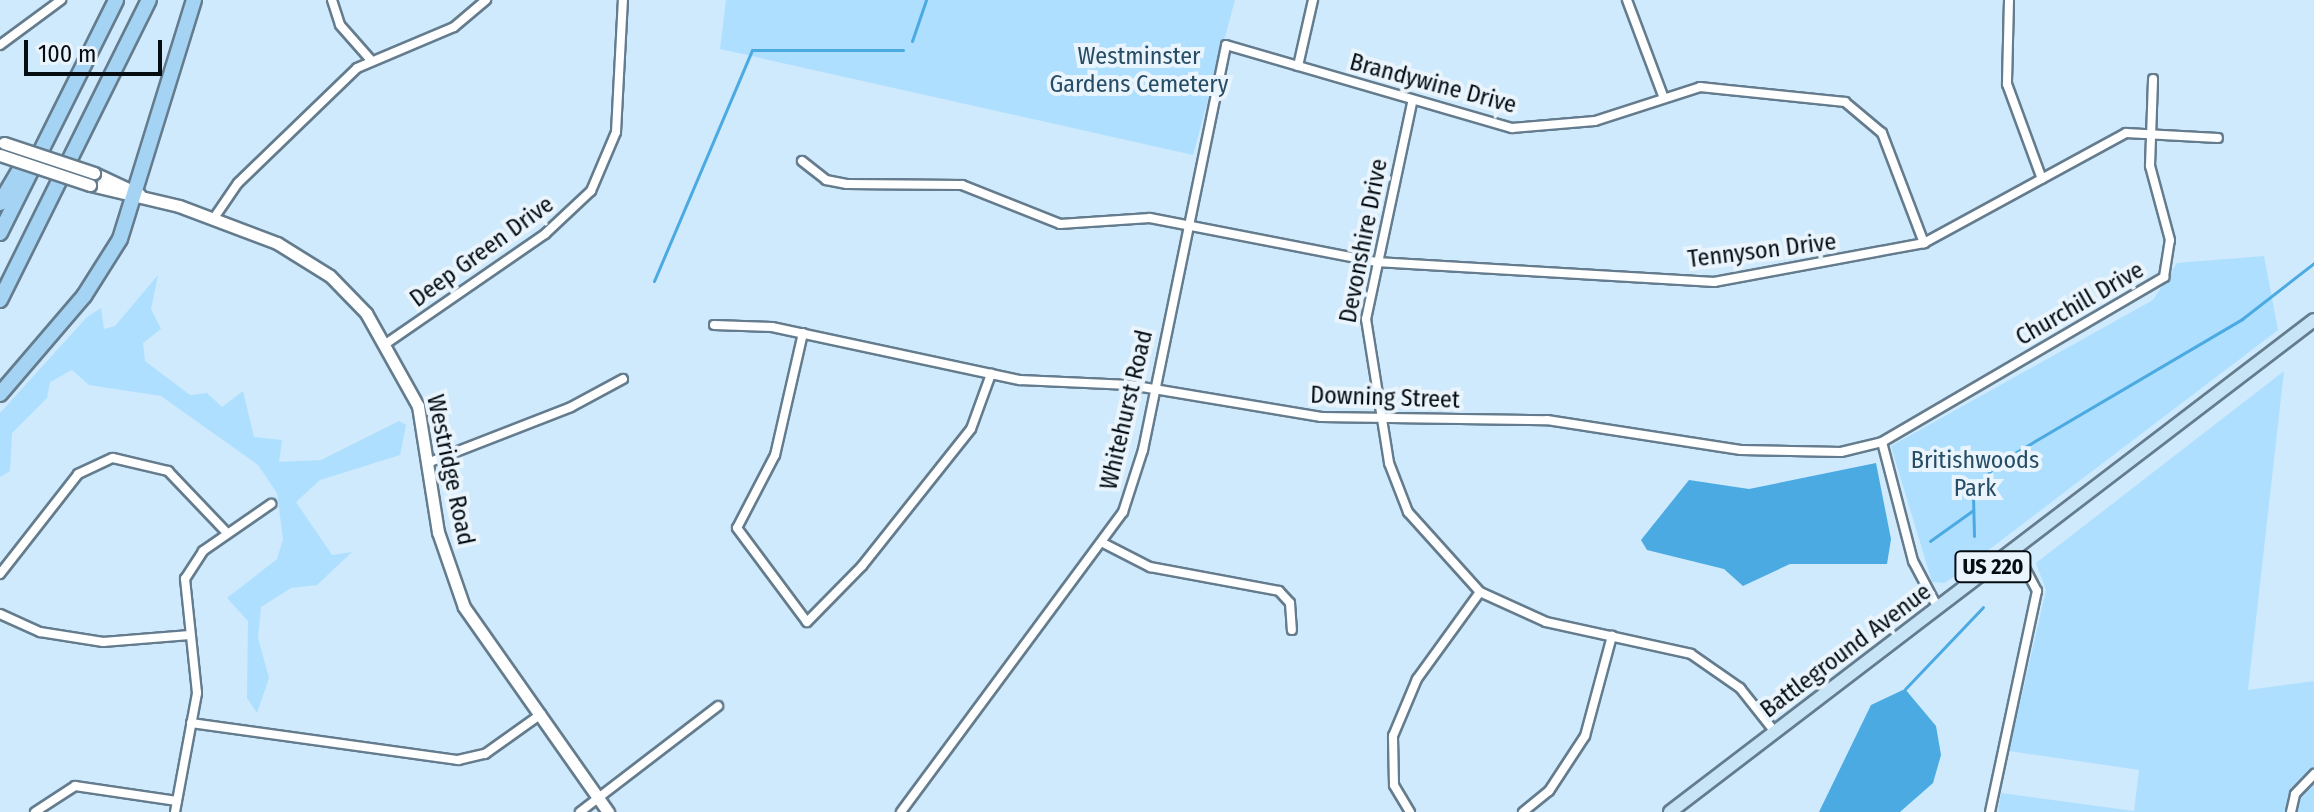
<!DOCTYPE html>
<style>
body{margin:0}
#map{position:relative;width:2314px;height:812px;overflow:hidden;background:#cfeafc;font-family:"Fira Sans Condensed",sans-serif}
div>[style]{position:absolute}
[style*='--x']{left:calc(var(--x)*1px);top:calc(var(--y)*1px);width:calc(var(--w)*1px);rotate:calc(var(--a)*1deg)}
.green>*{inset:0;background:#afdfff}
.water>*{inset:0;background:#4baae2}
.stream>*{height:3px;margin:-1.5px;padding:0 1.5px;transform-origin:1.5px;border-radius:1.5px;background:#4baae2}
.roads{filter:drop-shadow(2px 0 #647c8d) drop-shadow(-2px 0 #647c8d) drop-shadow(0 2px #647c8d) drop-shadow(0 -2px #647c8d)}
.minor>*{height:8px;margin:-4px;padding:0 4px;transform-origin:4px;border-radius:4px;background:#fff}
.secondary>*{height:11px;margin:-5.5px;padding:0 5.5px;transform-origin:5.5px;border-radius:5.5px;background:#fff}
.primary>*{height:12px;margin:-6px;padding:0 6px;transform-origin:6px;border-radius:6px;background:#c8e5f8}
.motorway>*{height:14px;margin:-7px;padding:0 7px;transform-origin:7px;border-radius:7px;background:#a4d3f3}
.bridges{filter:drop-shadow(2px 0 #647c8d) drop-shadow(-2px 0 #647c8d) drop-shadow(0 2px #647c8d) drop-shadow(0 -2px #647c8d)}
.secondary-bridge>*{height:11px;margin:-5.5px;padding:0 5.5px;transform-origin:5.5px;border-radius:5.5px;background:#fff}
span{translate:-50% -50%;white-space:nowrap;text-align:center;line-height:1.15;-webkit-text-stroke:8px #eaf4fc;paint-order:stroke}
.shield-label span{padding:2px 6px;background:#eaf4fc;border:2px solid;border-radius:6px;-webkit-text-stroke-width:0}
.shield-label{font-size:22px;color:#050d13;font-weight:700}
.park-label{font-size:24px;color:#264d65}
.street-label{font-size:24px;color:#050d13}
.scale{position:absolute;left:24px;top:40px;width:138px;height:36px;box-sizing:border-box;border:4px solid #050d13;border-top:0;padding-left:10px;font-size:24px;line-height:28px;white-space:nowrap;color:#050d13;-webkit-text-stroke:6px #eaf4fc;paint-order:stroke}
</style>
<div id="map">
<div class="green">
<div style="clip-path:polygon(726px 0,1235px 0,1193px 155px,720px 49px)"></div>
<div style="clip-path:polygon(2264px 256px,2278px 330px,1945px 583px,1932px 582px,1891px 446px,2153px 300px,2177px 263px)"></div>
<div style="clip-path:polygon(158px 275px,151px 309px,161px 329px,143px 343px,145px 361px,190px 395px,207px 393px,222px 407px,243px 391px,254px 437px,282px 440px,279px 462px,321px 460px,399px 421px,406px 425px,400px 455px,320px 480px,296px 502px,332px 555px,352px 552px,317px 585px,291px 588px,261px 607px,258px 638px,269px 678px,257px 713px,247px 698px,248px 621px,227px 598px,277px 559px,283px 539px,277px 493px,258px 465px,161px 396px,89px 385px,72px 370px,50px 382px,47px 398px,12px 433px,10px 471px,0 477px,0 413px,87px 317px,101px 308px,104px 329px,115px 326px)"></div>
<div style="clip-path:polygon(2284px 371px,2248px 690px,2314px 681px,2314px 812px,1998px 812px,2001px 793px,2134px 811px,2139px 770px,2009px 751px,2046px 590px,2036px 563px)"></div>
</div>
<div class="water">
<div style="clip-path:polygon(1876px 463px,1891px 539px,1887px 564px,1790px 564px,1743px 586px,1724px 569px,1647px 550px,1641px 540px,1689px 480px,1749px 489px)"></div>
<div style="clip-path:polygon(1905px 689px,1936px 726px,1941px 755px,1933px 783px,1900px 812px,1819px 812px,1871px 705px)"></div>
</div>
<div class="stream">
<div style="--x:912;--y:41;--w:43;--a:-71.1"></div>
<div style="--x:654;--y:281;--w:251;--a:-67"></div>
<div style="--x:752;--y:50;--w:151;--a:0"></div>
<div style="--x:1974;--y:536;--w:42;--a:-91.4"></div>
<div style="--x:1973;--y:494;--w:38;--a:-53"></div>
<div style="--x:1996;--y:464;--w:286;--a:-30.5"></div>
<div style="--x:2242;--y:319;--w:91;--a:-37.9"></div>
<div style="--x:1930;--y:541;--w:52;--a:-35.5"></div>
<div style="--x:1905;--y:689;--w:113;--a:-46.4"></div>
</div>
<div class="roads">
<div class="minor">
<div style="--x:332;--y:0;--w:26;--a:72"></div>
<div style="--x:340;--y:25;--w:45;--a:48.6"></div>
<div style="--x:1627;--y:0;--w:103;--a:69.4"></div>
<div style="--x:2009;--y:0;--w:84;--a:91.4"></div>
<div style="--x:2007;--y:84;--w:101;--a:69.8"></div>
<div style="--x:0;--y:45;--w:76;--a:-36.4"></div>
<div style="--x:1298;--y:66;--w:68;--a:-77.2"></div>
<div style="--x:1412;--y:103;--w:221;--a:102"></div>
<div style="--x:1366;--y:319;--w:146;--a:80.9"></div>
<div style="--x:1389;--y:463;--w:53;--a:68.8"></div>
<div style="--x:1408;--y:512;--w:108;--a:48"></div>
<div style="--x:1480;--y:592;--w:72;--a:24.4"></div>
<div style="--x:1546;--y:622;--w:148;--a:12.4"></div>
<div style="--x:1691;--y:654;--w:60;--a:34.8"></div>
<div style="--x:1740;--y:688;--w:56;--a:51.5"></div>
<div style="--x:802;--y:161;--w:31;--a:38"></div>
<div style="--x:826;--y:180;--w:21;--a:11"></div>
<div style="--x:847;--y:184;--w:115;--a:0.5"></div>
<div style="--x:962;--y:185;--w:105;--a:21.7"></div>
<div style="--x:1060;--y:224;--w:90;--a:-3.8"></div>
<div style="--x:1150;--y:218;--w:230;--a:11"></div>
<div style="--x:1376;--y:262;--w:339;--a:3.4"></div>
<div style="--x:1714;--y:282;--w:214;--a:-10.5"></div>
<div style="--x:1924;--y:243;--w:230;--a:-28.6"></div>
<div style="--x:2126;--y:133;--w:92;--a:3.1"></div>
<div style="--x:214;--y:218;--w:42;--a:-55.6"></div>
<div style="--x:238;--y:183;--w:165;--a:-44"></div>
<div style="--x:357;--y:68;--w:105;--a:-22.9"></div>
<div style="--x:454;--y:27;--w:42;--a:-40.2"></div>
<div style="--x:714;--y:325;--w:58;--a:2"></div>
<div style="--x:772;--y:327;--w:254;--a:12.1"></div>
<div style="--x:1020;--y:380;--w:110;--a:2.6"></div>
<div style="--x:1130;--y:385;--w:194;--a:9.5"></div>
<div style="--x:1321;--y:417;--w:226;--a:0.8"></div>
<div style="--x:1547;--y:420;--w:196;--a:8.8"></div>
<div style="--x:1741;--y:450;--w:100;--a:1.1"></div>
<div style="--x:1841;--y:452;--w:42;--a:-13.7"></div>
<div style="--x:1882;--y:442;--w:327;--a:-30.3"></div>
<div style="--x:2164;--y:277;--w:37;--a:-81"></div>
<div style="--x:2170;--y:240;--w:77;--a:-105.1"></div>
<div style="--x:2150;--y:166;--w:87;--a:-88"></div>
<div style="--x:803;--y:333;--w:125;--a:102.9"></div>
<div style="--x:775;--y:455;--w:82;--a:117.5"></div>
<div style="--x:737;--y:528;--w:117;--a:53.3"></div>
<div style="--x:807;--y:622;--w:78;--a:-45.5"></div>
<div style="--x:862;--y:566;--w:175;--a:-51.5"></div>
<div style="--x:971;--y:429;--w:59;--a:-70"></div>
<div style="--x:387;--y:343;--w:192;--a:-34.6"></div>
<div style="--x:545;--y:234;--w:63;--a:-43.1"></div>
<div style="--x:591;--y:191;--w:64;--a:-67"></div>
<div style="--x:616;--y:132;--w:132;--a:-87"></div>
<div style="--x:1882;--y:442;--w:123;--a:75.4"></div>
<div style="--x:1913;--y:561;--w:53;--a:62"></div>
<div style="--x:430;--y:462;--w:151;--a:-21.3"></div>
<div style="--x:571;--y:407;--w:59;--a:-28.3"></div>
<div style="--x:1105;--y:544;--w:51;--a:27.1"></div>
<div style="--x:1150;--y:567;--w:131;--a:10.5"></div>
<div style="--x:1279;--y:591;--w:16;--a:47"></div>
<div style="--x:1290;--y:603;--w:27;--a:86"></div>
<div style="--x:0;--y:574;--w:127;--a:-52"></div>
<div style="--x:78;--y:474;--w:38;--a:-25"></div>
<div style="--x:113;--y:458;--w:57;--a:13.3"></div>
<div style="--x:168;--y:471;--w:84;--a:46.4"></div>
<div style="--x:0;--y:614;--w:44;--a:24.2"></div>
<div style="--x:40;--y:632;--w:64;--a:9"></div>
<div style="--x:103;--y:642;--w:87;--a:-4.6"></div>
<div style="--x:191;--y:723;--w:270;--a:7.9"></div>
<div style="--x:458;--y:760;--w:28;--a:-13"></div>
<div style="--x:485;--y:754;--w:69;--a:-35.5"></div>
<div style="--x:35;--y:812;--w:48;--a:-33"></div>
<div style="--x:75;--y:786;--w:103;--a:8.4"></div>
<div style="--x:175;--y:812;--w:121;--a:-79.5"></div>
<div style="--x:197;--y:693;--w:115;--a:-96"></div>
<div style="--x:185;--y:579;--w:33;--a:-57"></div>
<div style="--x:203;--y:551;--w:83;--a:-34.7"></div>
<div style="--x:580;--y:812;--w:174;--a:-37.5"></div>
<div style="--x:901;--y:812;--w:373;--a:-53.5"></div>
<div style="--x:1123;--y:512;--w:65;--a:-72.1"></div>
<div style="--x:1143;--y:450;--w:413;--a:-78.4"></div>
<div style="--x:1226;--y:45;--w:298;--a:16.2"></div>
<div style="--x:1512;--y:128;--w:83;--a:-4.8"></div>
<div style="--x:1595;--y:121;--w:110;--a:-17.9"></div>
<div style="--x:1700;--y:87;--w:146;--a:5.9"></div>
<div style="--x:1845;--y:102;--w:48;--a:40"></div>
<div style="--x:1882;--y:133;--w:118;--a:69.1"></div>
<div style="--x:1410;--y:812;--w:31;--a:-121"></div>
<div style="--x:1394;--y:785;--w:49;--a:-91.2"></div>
<div style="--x:1393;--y:736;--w:62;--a:-67.2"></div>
<div style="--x:1417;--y:679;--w:107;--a:-54.1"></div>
<div style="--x:1523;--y:812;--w:33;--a:-39"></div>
<div style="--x:1549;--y:791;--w:66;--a:-56.8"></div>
<div style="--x:1585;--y:736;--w:104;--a:-74.9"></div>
<div style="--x:1990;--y:812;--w:226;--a:-78"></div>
<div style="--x:2037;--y:591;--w:47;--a:-117.6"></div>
<div style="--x:2291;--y:812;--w:18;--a:-77"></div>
<div style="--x:2295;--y:794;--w:28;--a:-46"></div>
</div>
<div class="secondary">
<div style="--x:94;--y:173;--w:50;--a:25"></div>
<div style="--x:90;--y:185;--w:91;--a:13.3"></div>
<div style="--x:179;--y:206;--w:105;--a:20.7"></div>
<div style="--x:277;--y:243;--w:62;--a:31.9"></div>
<div style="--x:330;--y:276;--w:52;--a:45.8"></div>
<div style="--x:366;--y:313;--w:107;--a:60.8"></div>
<div style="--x:418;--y:406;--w:128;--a:81"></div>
<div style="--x:438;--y:532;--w:79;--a:70.9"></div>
<div style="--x:464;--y:607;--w:251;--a:54.9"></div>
</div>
<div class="primary">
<div style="--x:1670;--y:812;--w:810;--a:-37.38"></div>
</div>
<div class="motorway">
<div style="--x:0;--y:203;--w:51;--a:-59.4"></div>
<div style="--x:0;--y:233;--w:260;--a:-63.5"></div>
<div style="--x:0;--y:300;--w:335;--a:-63.6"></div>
<div style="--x:0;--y:394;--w:129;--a:-49.4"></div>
<div style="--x:84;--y:296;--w:67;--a:-57.7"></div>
<div style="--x:120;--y:239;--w:250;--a:-72.8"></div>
</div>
</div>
<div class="bridges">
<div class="secondary-bridge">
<div style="--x:4;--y:143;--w:95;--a:18.4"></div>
<div style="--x:0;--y:155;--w:95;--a:18.4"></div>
</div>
</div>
<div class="shield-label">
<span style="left:1993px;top:567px">US 220</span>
</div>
<div class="park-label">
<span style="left:1139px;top:71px">Westminster<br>Gardens Cemetery</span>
<span style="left:1975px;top:475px">Britishwoods<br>Park</span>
</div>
<div class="street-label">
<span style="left:1433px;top:84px;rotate:15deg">Brandywine Drive</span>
<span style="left:1364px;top:241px;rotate:-79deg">Devonshire Drive</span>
<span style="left:1762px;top:251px;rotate:-7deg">Tennyson Drive</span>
<span style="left:482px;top:252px;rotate:-36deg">Deep Green Drive</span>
<span style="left:2080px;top:304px;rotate:-30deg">Churchill Drive</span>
<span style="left:1385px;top:398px;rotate:2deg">Downing Street</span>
<span style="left:1127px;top:410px;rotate:-77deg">Whitehurst Road</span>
<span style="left:450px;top:470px;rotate:78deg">Westridge Road</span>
<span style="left:1846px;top:651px;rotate:-37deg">Battleground Avenue</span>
</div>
<div class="scale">100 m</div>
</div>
